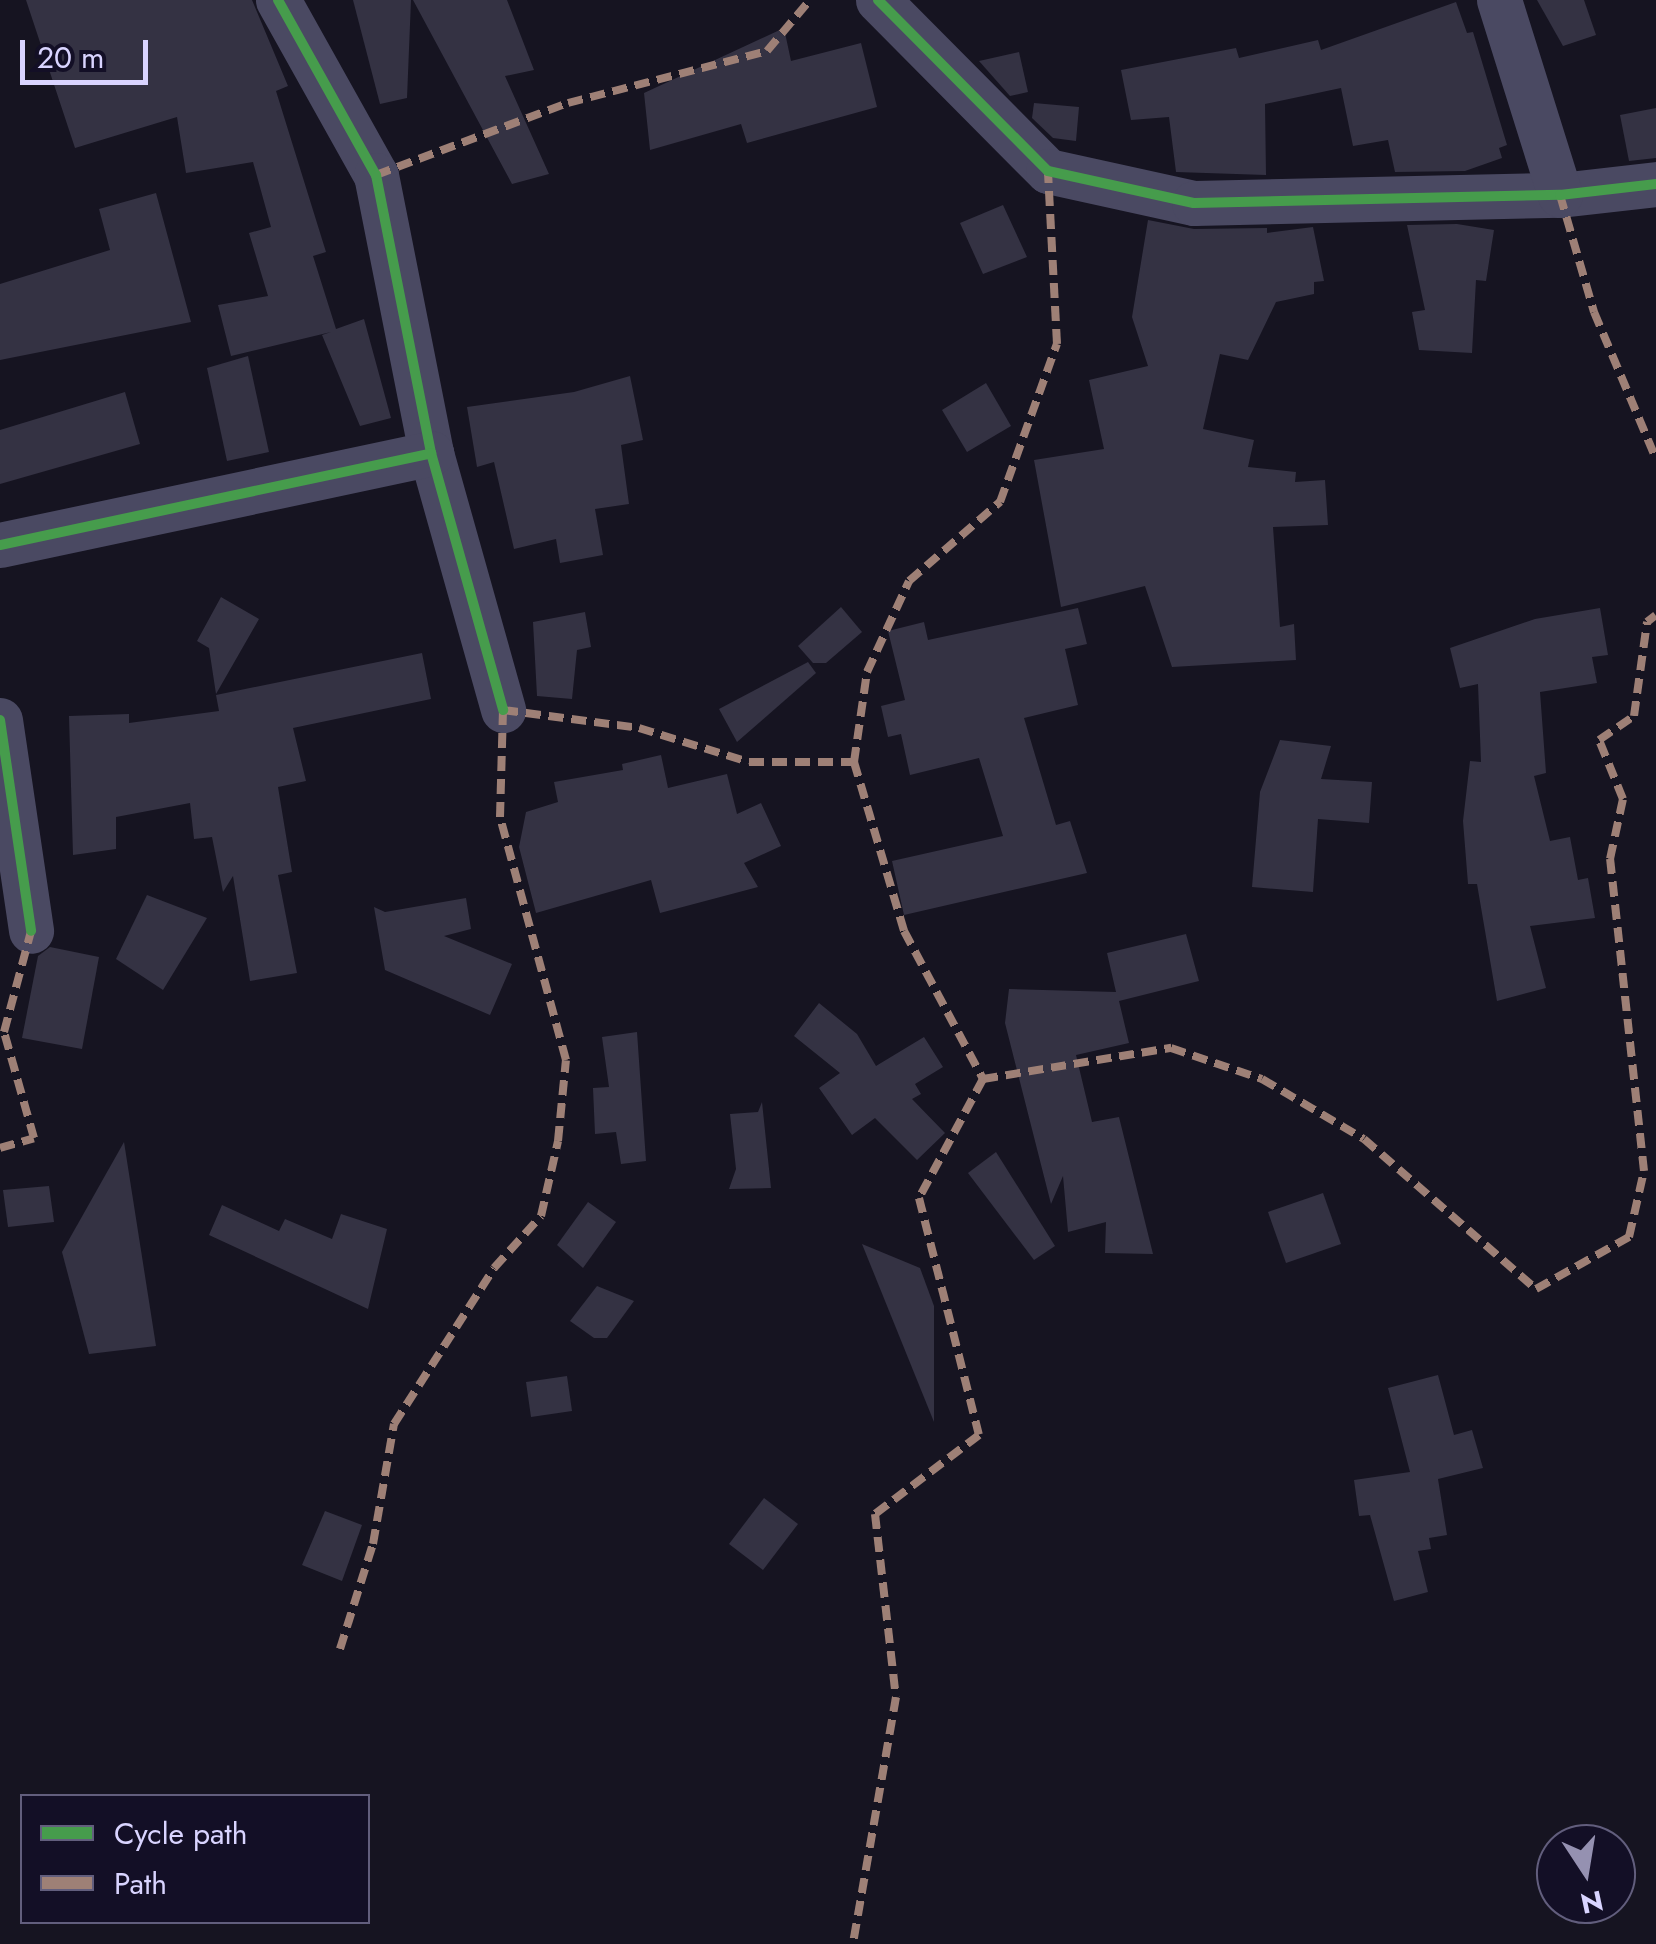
<!DOCTYPE html>
<style>
body{margin:0}
#map{position:relative;width:1656px;height:1944px;overflow:hidden;background:#161421;font-family:Jost,sans-serif}
div>[style]{position:absolute}
[style*='--x']{left:calc(var(--x)*1px);top:calc(var(--y)*1px);width:calc(var(--w)*1px);rotate:calc(var(--a)*1deg)}
.building>*{inset:0;background:#343243}
.minor>*{height:45px;margin:-22.5px;padding:0 22.5px;transform-origin:22.5px;border-radius:22.5px;background:#4a4962}
.quiet>*{height:8px;margin-top:-4px;transform-origin:0;background:repeating-linear-gradient(90deg,#9e8076 0 15px,transparent 0 23px)}
.cycleway>*{height:10px;margin:-5px;padding:0 5px;transform-origin:5px;border-radius:5px;background:#469c4c}
span{translate:-50% -50%;white-space:nowrap;text-align:center;line-height:1.15;-webkit-text-stroke:8px #130f26;paint-order:stroke}
.legend{position:absolute;left:20px;top:1794px;width:350px;height:130px;box-sizing:border-box;background:#130f26;border:2px solid #625e7d;margin:0;padding:12px 18px;list-style:none;font-size:30px;color:#d9d4ff}
.legend li{display:flex;align-items:center;gap:20px;height:50px}
.legend b{width:50px;border:2px solid #625e7d}
.north{position:absolute;left:1536px;top:1824px;width:100px;height:100px;box-sizing:border-box;background:#130f26;border:2px solid #625e7d;border-radius:50%;rotate:168deg;font-size:28px;font-weight:700;line-height:40px;text-align:center;color:#d9d4ff}
.north::after{content:'';display:block;margin:auto;width:35px;height:45px;background:#9591b1;clip-path:polygon(50% 0,100% 100%,50% 72%,0 100%)}
.scale{position:absolute;left:20px;top:40px;width:128px;height:45px;box-sizing:border-box;border:5px solid #d9d4ff;border-top:0;padding-left:12px;font-size:30px;line-height:35px;white-space:nowrap;color:#d9d4ff;-webkit-text-stroke:8px #130f26;paint-order:stroke}
</style>
<div id="map">
<div class="building">
<div style="clip-path:polygon(26px 0,252px 0,288px 86px,276px 91px,326px 252px,313px 256px,336px 329px,364px 319px,391px 418px,360px 426px,322px 335px,331px 332px,231px 356px,218px 305px,268px 296px,249px 233px,271px 227px,253px 162px,186px 173px,177px 117px,75px 148px)"></div>
<div style="clip-path:polygon(353px 0,411px 0,407px 98px,380px 104px)"></div>
<div style="clip-path:polygon(413px 0,507px 0,534px 70px,505px 76px,549px 174px,512px 184px)"></div>
<div style="clip-path:polygon(1537px 0,1584px 0,1596px 35px,1563px 46px)"></div>
<div style="clip-path:polygon(1456px 2px,1467px 33px,1473px 32px,1507px 145px,1499px 148px,1502px 158px,1465px 171px,1395px 172px,1388px 140px,1353px 146px,1341px 88px,1265px 104px,1266px 175px,1176px 172px,1169px 117px,1131px 120px,1121px 70px,1236px 48px,1239px 58px,1318px 40px,1321px 50px)"></div>
<div style="clip-path:polygon(784px 28px,791px 61px,861px 43px,877px 107px,747px 143px,741px 124px,650px 150px,644px 93px)"></div>
<div style="clip-path:polygon(1019px 52px,1028px 92px,1010px 96px,979px 61px)"></div>
<div style="clip-path:polygon(1034px 103px,1079px 107px,1076px 141px,1053px 138px,1032px 118px)"></div>
<div style="clip-path:polygon(1656px 108px,1656px 158px,1629px 161px,1620px 115px)"></div>
<div style="clip-path:polygon(156px 193px,191px 322px,0 360px,0 284px,110px 250px,99px 209px)"></div>
<div style="clip-path:polygon(1003px 205px,1027px 257px,983px 274px,960px 223px)"></div>
<div style="clip-path:polygon(1148px 220px,1194px 229px,1267px 228px,1267px 233px,1313px 227px,1324px 281px,1314px 282px,1314px 294px,1276px 302px,1248px 360px,1220px 354px,1203px 429px,1254px 440px,1248px 467px,1296px 472px,1295px 482px,1325px 480px,1328px 525px,1273px 527px,1280px 627px,1294px 624px,1296px 660px,1172px 667px,1145px 586px,1061px 607px,1034px 460px,1104px 449px,1089px 380px,1148px 366px,1132px 317px)"></div>
<div style="clip-path:polygon(1457px 224px,1494px 230px,1486px 281px,1476px 280px,1472px 353px,1419px 350px,1412px 312px,1425px 310px,1407px 225px)"></div>
<div style="clip-path:polygon(248px 356px,269px 452px,227px 461px,207px 368px)"></div>
<div style="clip-path:polygon(630px 376px,643px 440px,621px 445px,629px 504px,595px 509px,603px 555px,560px 563px,556px 539px,514px 549px,494px 462px,477px 467px,467px 407px,574px 392px)"></div>
<div style="clip-path:polygon(986px 383px,1011px 426px,967px 452px,942px 410px)"></div>
<div style="clip-path:polygon(125px 392px,140px 444px,0 484px,0 430px)"></div>
<div style="clip-path:polygon(221px 597px,259px 619px,216px 694px,209px 648px,197px 641px)"></div>
<div style="clip-path:polygon(841px 607px,862px 632px,826px 663px,813px 663px,798px 646px)"></div>
<div style="clip-path:polygon(1078px 608px,1087px 644px,1065px 649px,1078px 705px,1024px 718px,1056px 825px,1070px 821px,1087px 873px,904px 915px,892px 861px,1003px 836px,979px 758px,910px 775px,901px 734px,888px 737px,881px 706px,905px 700px,888px 631px,924px 622px,928px 640px)"></div>
<div style="clip-path:polygon(1600px 608px,1608px 655px,1592px 657px,1597px 683px,1540px 692px,1546px 773px,1534px 776px,1550px 841px,1570px 837px,1578px 880px,1588px 878px,1595px 918px,1530px 926px,1546px 988px,1497px 1001px,1477px 884px,1468px 884px,1463px 821px,1470px 761px,1481px 762px,1478px 684px,1460px 688px,1450px 648px,1535px 619px)"></div>
<div style="clip-path:polygon(585px 612px,591px 647px,577px 650px,572px 699px,537px 696px,533px 622px)"></div>
<div style="clip-path:polygon(422px 653px,431px 699px,293px 728px,306px 781px,278px 787px,292px 872px,278px 875px,297px 973px,250px 981px,233px 876px,223px 892px,212px 837px,194px 839px,190px 803px,116px 817px,116px 849px,73px 855px,69px 716px,129px 714px,129px 723px,219px 711px,216px 695px)"></div>
<div style="clip-path:polygon(808px 662px,816px 673px,737px 742px,719px 709px)"></div>
<div style="clip-path:polygon(1280px 740px,1331px 746px,1321px 779px,1372px 782px,1369px 823px,1318px 819px,1313px 892px,1252px 887px,1260px 792px)"></div>
<div style="clip-path:polygon(661px 755px,668px 788px,727px 774px,737px 814px,761px 803px,781px 846px,744px 863px,758px 887px,660px 913px,651px 880px,536px 913px,519px 847px,526px 812px,558px 802px,554px 782px,623px 770px,622px 764px)"></div>
<div style="clip-path:polygon(147px 895px,207px 918px,163px 990px,116px 959px)"></div>
<div style="clip-path:polygon(466px 898px,471px 929px,444px 936px,512px 964px,490px 1015px,385px 970px,374px 907px,385px 912px)"></div>
<div style="clip-path:polygon(1186px 934px,1199px 981px,1119px 1001px,1129px 1043px,1076px 1055px,1092px 1122px,1119px 1117px,1153px 1254px,1105px 1253px,1106px 1222px,1068px 1232px,1063px 1176px,1051px 1204px,1005px 1023px,1009px 989px,1116px 992px,1107px 953px)"></div>
<div style="clip-path:polygon(50px 947px,99px 957px,82px 1049px,22px 1038px,38px 956px)"></div>
<div style="clip-path:polygon(819px 1003px,857px 1034px,876px 1066px,924px 1037px,943px 1067px,915px 1084px,921px 1094px,912px 1099px,945px 1133px,917px 1160px,875px 1118px,852px 1135px,819px 1088px,840px 1073px,794px 1036px)"></div>
<div style="clip-path:polygon(637px 1032px,646px 1161px,621px 1164px,616px 1132px,595px 1134px,593px 1088px,609px 1087px,602px 1037px)"></div>
<div style="clip-path:polygon(762px 1102px,771px 1188px,729px 1189px,736px 1169px,730px 1114px,758px 1112px)"></div>
<div style="clip-path:polygon(124px 1142px,156px 1346px,89px 1354px,62px 1252px)"></div>
<div style="clip-path:polygon(996px 1152px,1055px 1246px,1034px 1260px,968px 1173px)"></div>
<div style="clip-path:polygon(49px 1186px,54px 1222px,8px 1227px,3px 1190px)"></div>
<div style="clip-path:polygon(1323px 1193px,1341px 1244px,1286px 1263px,1268px 1212px)"></div>
<div style="clip-path:polygon(588px 1202px,616px 1222px,583px 1268px,557px 1245px)"></div>
<div style="clip-path:polygon(222px 1205px,279px 1231px,285px 1219px,332px 1239px,341px 1214px,387px 1229px,368px 1309px,209px 1235px)"></div>
<div style="clip-path:polygon(862px 1244px,920px 1268px,934px 1306px,934px 1422px)"></div>
<div style="clip-path:polygon(597px 1286px,634px 1301px,607px 1338px,594px 1338px,570px 1321px)"></div>
<div style="clip-path:polygon(1438px 1375px,1454px 1435px,1472px 1430px,1483px 1468px,1438px 1479px,1447px 1535px,1429px 1538px,1431px 1549px,1418px 1551px,1428px 1592px,1394px 1601px,1370px 1515px,1359px 1516px,1354px 1480px,1410px 1472px,1388px 1388px)"></div>
<div style="clip-path:polygon(567px 1376px,572px 1411px,531px 1417px,526px 1382px)"></div>
<div style="clip-path:polygon(764px 1498px,798px 1524px,763px 1570px,729px 1544px)"></div>
<div style="clip-path:polygon(325px 1511px,362px 1525px,342px 1581px,302px 1565px)"></div>
</div>
<div class="minor">
<div style="--x:278;--y:0;--w:201;--a:60.8"></div>
<div style="--x:376;--y:175;--w:283;--a:78.8"></div>
<div style="--x:431;--y:453;--w:267;--a:74.3"></div>
<div style="--x:878;--y:0;--w:241;--a:45.2"></div>
<div style="--x:1048;--y:171;--w:149;--a:12.4"></div>
<div style="--x:1194;--y:203;--w:366;--a:-1.3"></div>
<div style="--x:1560;--y:195;--w:97;--a:-6.5"></div>
<div style="--x:1499;--y:0;--w:204;--a:72.6"></div>
<div style="--x:0;--y:545;--w:441;--a:-12"></div>
<div style="--x:0;--y:720;--w:213;--a:81.6"></div>
</div>
<div class="quiet">
<div style="--x:376;--y:175;--w:205;--a:-20.6"></div>
<div style="--x:568;--y:103;--w:206;--a:-14.6"></div>
<div style="--x:767;--y:51;--w:67;--a:-49.9"></div>
<div style="--x:1560;--y:195;--w:122;--a:73.8"></div>
<div style="--x:1594;--y:312;--w:160;--a:67.1"></div>
<div style="--x:854;--y:762;--w:91;--a:-81.8"></div>
<div style="--x:867;--y:672;--w:100;--a:-65.2"></div>
<div style="--x:909;--y:581;--w:121;--a:-41"></div>
<div style="--x:1000;--y:502;--w:168;--a:-70.2"></div>
<div style="--x:1057;--y:344;--w:173;--a:-93"></div>
<div style="--x:983;--y:1079;--w:191;--a:-9.4"></div>
<div style="--x:1171;--y:1048;--w:96;--a:18.8"></div>
<div style="--x:1262;--y:1079;--w:118;--a:30.5"></div>
<div style="--x:1364;--y:1139;--w:228;--a:41.1"></div>
<div style="--x:1536;--y:1289;--w:107;--a:-29.2"></div>
<div style="--x:1629;--y:1237;--w:68;--a:-77.2"></div>
<div style="--x:1644;--y:1171;--w:314;--a:-96.2"></div>
<div style="--x:1610;--y:859;--w:61;--a:-77.8"></div>
<div style="--x:1623;--y:799;--w:64;--a:-112.1"></div>
<div style="--x:1599;--y:740;--w:42;--a:-34.4"></div>
<div style="--x:1634;--y:716;--w:95;--a:-82.1"></div>
<div style="--x:1647;--y:622;--w:11;--a:-38"></div>
<div style="--x:0;--y:1148;--w:35;--a:-16"></div>
<div style="--x:34;--y:1138;--w:110;--a:-105.8"></div>
<div style="--x:4;--y:1032;--w:105;--a:-75"></div>
<div style="--x:340;--y:1649;--w:110;--a:-72.6"></div>
<div style="--x:373;--y:1544;--w:122;--a:-80.1"></div>
<div style="--x:394;--y:1424;--w:185;--a:-57.3"></div>
<div style="--x:494;--y:1268;--w:70;--a:-47.9"></div>
<div style="--x:541;--y:1216;--w:77;--a:-77.2"></div>
<div style="--x:558;--y:1141;--w:81;--a:-84.4"></div>
<div style="--x:566;--y:1060;--w:252;--a:-105.2"></div>
<div style="--x:500;--y:817;--w:107;--a:-88.4"></div>
<div style="--x:503;--y:710;--w:137;--a:7.5"></div>
<div style="--x:639;--y:728;--w:115;--a:17.2"></div>
<div style="--x:749;--y:762;--w:105;--a:0"></div>
<div style="--x:854;--y:762;--w:176;--a:73.5"></div>
<div style="--x:904;--y:931;--w:168;--a:61.9"></div>
<div style="--x:983;--y:1079;--w:135;--a:118.3"></div>
<div style="--x:919;--y:1198;--w:244;--a:75.8"></div>
<div style="--x:979;--y:1435;--w:131;--a:142.8"></div>
<div style="--x:875;--y:1514;--w:184;--a:83.5"></div>
<div style="--x:896;--y:1697;--w:251;--a:99.9"></div>
</div>
<div class="cycleway">
<div style="--x:278;--y:0;--w:201;--a:60.8"></div>
<div style="--x:376;--y:175;--w:283;--a:78.8"></div>
<div style="--x:431;--y:453;--w:267;--a:74.3"></div>
<div style="--x:878;--y:0;--w:241;--a:45.2"></div>
<div style="--x:1048;--y:171;--w:149;--a:12.4"></div>
<div style="--x:1194;--y:203;--w:366;--a:-1.3"></div>
<div style="--x:1560;--y:195;--w:97;--a:-6.5"></div>
<div style="--x:0;--y:545;--w:441;--a:-12"></div>
<div style="--x:0;--y:720;--w:213;--a:81.6"></div>
</div>
<ul class="legend">
<li><b style="height:12px;background:#469c4c"></b>Cycle path</li>
<li><b style="height:12px;background:#9e8076"></b>Path</li>
</ul>
<div class="north">N</div>
<div class="scale">20 m</div>
</div>
